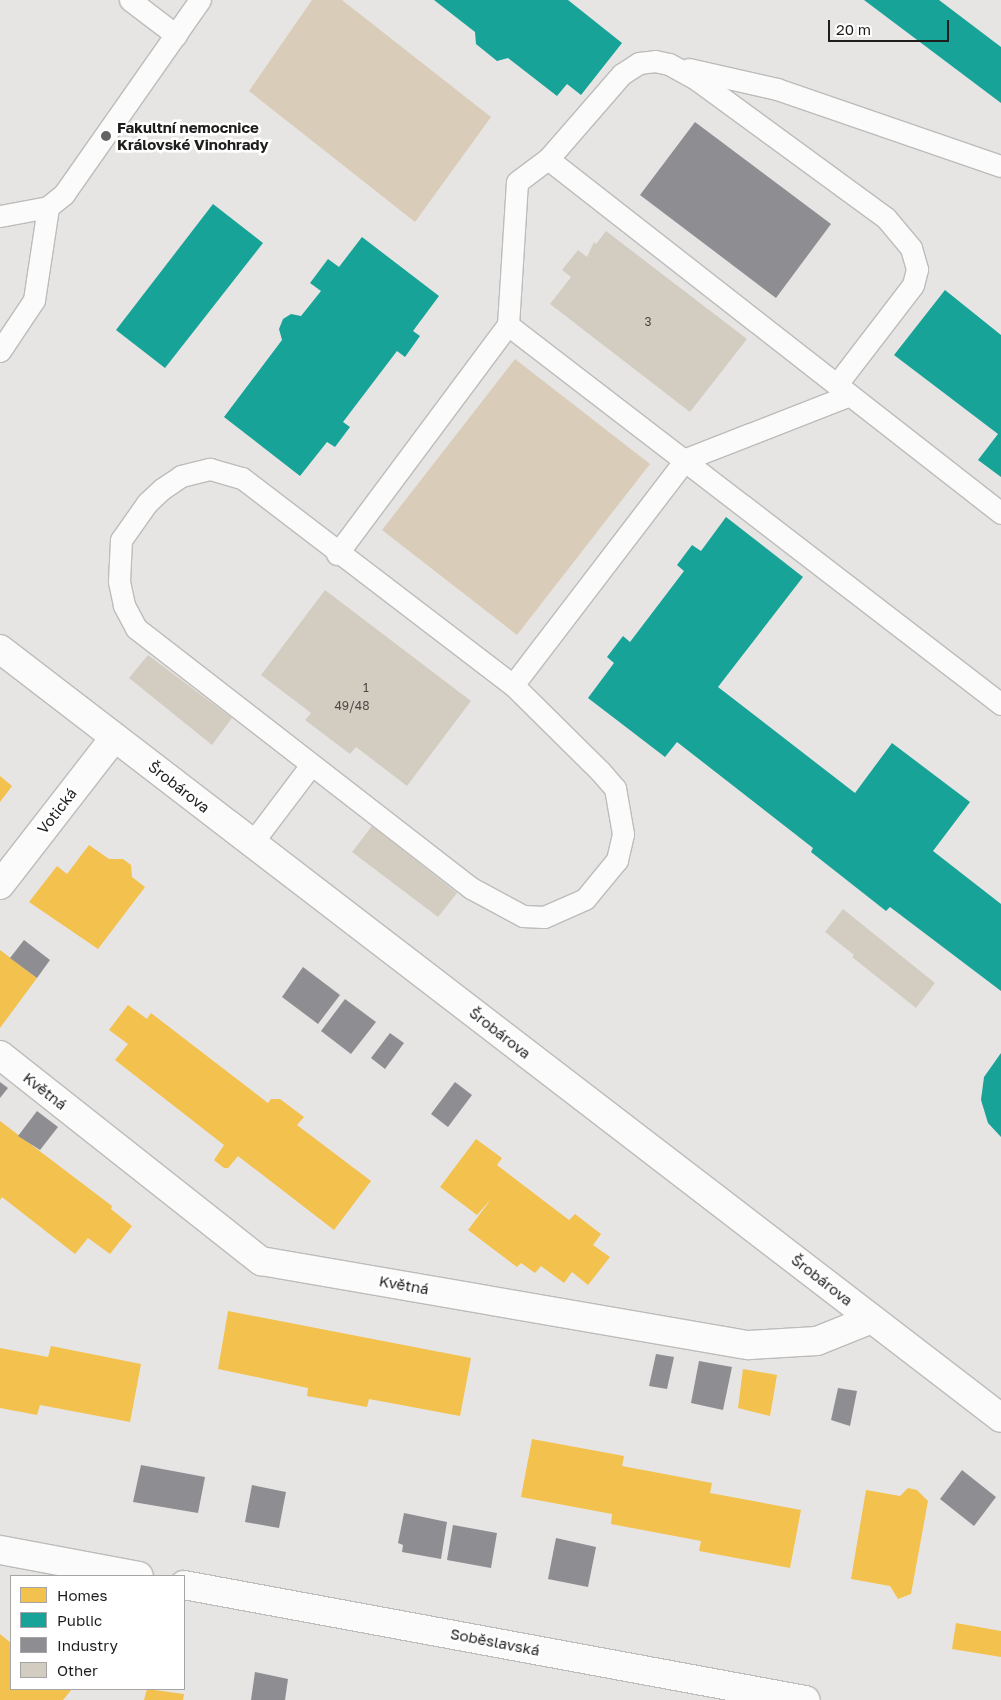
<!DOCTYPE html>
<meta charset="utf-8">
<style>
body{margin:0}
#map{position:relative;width:1001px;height:1700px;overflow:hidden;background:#e7e5e3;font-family:"Golos Text",sans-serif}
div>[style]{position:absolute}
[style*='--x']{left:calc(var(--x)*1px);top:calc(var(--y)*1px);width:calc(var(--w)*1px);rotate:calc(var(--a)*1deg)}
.green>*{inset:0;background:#d9cdb9}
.homes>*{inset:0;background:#f2c14e}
.public>*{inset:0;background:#17a398}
.industry>*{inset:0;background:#8d8d92}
.building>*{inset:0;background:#d3cdc1}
.roads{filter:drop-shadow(1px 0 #bdbcba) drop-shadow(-1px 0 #bdbcba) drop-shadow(0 1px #bdbcba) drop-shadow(0 -1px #bdbcba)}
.service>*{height:21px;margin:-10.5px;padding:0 10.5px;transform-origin:10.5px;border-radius:10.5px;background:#fbfbfb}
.minor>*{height:28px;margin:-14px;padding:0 14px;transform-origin:14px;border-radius:14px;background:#fbfbfb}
.secondary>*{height:28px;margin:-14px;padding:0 14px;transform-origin:14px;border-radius:14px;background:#fbfbfb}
.dots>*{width:14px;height:14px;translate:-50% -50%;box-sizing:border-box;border:2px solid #fff;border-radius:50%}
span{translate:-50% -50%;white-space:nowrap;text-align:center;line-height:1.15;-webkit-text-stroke:5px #fff;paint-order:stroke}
.number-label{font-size:12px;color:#4c4a46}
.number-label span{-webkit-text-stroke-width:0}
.poi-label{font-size:15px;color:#1f1e1d;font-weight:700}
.left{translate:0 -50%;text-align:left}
.street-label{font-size:15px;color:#1f1e1d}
.legend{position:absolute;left:10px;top:1575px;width:175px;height:115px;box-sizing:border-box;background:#fff;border:1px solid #a5a5a5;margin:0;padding:6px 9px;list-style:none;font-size:15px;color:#1f1e1d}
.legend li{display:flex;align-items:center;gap:10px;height:25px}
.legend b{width:25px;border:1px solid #a5a5a5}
.scale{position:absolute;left:828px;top:20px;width:121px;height:22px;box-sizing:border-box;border:2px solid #1f1e1d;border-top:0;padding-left:6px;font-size:15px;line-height:18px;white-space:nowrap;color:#1f1e1d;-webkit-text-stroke:4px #fff;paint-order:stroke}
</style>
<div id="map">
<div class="green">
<div style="clip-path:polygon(312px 0,342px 0,491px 117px,415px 222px,249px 91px)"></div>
<div style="clip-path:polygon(515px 359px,650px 464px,517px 635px,382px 530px)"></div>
</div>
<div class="homes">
<div style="clip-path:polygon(0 776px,12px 786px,0 802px)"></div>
<div style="clip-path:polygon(89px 845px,109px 859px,123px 859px,131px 865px,132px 877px,145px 887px,98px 949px,29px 902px,57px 866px,67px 874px)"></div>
<div style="clip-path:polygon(0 950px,37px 978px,0 1028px)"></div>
<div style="clip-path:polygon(128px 1005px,147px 1019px,151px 1013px,268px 1103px,271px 1099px,280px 1099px,304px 1117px,297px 1125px,371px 1181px,334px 1230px,238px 1156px,228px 1168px,224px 1168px,214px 1160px,224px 1145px,115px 1060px,128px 1044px,109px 1030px)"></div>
<div style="clip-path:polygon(0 1121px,112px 1206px,111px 1209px,132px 1226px,110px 1254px,88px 1238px,75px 1254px,2px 1197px,0 1200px)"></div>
<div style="clip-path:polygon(476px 1139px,502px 1158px,497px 1165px,569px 1220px,575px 1214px,601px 1234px,593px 1245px,610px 1257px,588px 1285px,572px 1272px,564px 1283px,541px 1266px,535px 1273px,521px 1263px,517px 1267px,468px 1230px,492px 1198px,477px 1215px,440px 1187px)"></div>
<div style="clip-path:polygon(228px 1311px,471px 1358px,460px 1416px,369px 1399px,367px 1407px,307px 1396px,308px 1388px,218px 1369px)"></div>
<div style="clip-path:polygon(51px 1346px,141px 1364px,130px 1422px,40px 1405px,37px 1415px,0 1408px,0 1348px,48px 1357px)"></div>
<div style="clip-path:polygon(743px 1369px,777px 1375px,770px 1416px,738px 1408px)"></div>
<div style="clip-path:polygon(532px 1439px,624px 1456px,622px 1466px,712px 1483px,710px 1493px,801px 1510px,790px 1568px,699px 1551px,701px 1541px,611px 1524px,612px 1514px,521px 1497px)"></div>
<div style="clip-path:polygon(908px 1488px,917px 1490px,928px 1501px,911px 1594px,898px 1599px,890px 1586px,851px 1579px,866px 1490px,900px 1496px)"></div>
<div style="clip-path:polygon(956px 1623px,1001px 1631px,1001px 1657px,952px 1649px)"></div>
<div style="clip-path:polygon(0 1634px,11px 1643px,11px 1689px,72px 1689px,63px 1700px,0 1700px)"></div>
<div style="clip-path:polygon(147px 1689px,184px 1694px,183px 1700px,144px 1700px)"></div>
</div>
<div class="public">
<div style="clip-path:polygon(434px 0,568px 0,622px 43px,581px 95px,567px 84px,557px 96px,508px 58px,497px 61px,476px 44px,475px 32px)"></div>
<div style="clip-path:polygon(864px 0,939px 0,1001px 47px,1001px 103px)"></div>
<div style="clip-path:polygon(213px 204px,263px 243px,165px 368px,116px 330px)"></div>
<div style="clip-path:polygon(362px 237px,439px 296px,413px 331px,420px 336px,405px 357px,397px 351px,343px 422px,350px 427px,335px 447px,327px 442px,300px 476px,224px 417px,282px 340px,279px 329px,283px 319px,291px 314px,301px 316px,321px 291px,310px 283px,328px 259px,339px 267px)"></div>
<div style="clip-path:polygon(945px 290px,1001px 335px,1001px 477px,978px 460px,998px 434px,894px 355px)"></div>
<div style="clip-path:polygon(726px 517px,803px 577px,718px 687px,855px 793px,892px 743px,970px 802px,933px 851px,1001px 904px,1001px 991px,890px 907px,886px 911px,811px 852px,813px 848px,677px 742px,665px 757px,588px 698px,614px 663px,607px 657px,623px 636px,630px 642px,684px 571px,677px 565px,692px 545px,701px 551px)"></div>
<div style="clip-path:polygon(1001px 1053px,1001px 1137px,988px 1123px,981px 1100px,984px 1077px)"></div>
</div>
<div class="industry">
<div style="clip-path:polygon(695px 122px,831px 224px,776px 298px,640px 195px)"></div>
<div style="clip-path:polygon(24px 940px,50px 960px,37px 978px,10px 958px)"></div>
<div style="clip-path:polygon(303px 967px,340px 995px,318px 1024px,282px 997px)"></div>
<div style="clip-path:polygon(345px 999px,376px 1022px,351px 1054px,321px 1031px)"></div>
<div style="clip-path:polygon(390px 1033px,404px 1043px,385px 1069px,371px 1058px)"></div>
<div style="clip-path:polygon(0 1082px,8px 1088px,0 1098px)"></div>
<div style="clip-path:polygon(455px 1082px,472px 1095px,448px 1127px,431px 1114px)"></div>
<div style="clip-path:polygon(37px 1111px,58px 1127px,40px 1150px,18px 1136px)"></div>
<div style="clip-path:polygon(656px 1354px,674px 1357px,667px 1389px,649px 1386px)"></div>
<div style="clip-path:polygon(699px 1361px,732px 1367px,723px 1410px,691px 1403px)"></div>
<div style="clip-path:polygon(838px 1388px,857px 1391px,850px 1426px,831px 1420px)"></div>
<div style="clip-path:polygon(141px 1465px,205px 1477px,198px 1513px,133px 1502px)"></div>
<div style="clip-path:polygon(962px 1470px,996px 1497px,974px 1526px,940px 1499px)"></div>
<div style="clip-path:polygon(252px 1485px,286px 1492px,279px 1528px,245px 1522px)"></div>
<div style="clip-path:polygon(404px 1513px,447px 1522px,441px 1559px,402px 1552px,403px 1545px,398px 1543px)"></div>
<div style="clip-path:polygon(453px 1525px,497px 1533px,491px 1568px,447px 1560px)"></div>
<div style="clip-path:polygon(556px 1538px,596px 1547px,588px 1587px,548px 1579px)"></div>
<div style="clip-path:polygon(255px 1672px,288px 1679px,285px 1700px,251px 1700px)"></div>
</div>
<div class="building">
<div style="clip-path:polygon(606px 231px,747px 339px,690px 412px,550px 304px,571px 277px,562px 270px,578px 250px,587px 257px,594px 242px,596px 244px)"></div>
<div style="clip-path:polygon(325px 590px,471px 701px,407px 786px,356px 747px,350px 754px,305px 720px,311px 713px,261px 675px)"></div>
<div style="clip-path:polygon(148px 655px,232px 718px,212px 745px,129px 678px)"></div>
<div style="clip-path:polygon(372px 826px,457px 893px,438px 917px,352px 852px)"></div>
<div style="clip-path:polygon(843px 909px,935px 983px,916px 1008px,852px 957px,854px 955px,825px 932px)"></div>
</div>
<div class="roads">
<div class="service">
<div style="--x:130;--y:0;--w:58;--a:37.3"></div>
<div style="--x:689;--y:69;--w:90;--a:12.8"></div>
<div style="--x:777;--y:89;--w:237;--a:19"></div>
<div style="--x:548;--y:159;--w:113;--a:-49"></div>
<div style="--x:622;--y:74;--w:20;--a:-33"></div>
<div style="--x:639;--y:63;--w:16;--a:-7"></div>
<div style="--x:655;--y:61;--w:14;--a:12"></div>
<div style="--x:669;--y:64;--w:31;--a:29"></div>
<div style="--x:696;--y:79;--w:235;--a:36.2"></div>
<div style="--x:886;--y:218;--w:39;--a:50"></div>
<div style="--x:911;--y:248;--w:22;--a:74"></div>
<div style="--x:917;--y:269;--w:16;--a:104"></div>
<div style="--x:913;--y:285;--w:125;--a:127.5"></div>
<div style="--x:0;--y:216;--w:49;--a:-10.6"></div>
<div style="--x:48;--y:207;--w:21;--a:-39"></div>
<div style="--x:64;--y:194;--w:237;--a:-55"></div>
<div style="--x:508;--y:325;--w:143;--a:-86.4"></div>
<div style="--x:517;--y:182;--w:39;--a:-37"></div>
<div style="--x:548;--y:159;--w:575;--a:38.01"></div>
<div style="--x:0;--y:351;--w:61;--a:-56.3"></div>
<div style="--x:34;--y:300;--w:94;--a:-81.4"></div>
<div style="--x:210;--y:469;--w:33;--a:16"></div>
<div style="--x:242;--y:478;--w:341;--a:37.4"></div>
<div style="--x:513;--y:685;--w:122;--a:44.7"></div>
<div style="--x:600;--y:771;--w:23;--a:49"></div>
<div style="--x:615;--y:788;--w:47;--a:80.1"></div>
<div style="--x:623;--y:834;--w:27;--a:103"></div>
<div style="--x:617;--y:860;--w:50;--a:129.4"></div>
<div style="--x:585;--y:899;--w:45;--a:156.3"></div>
<div style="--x:544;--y:917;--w:21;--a:-177"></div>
<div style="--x:523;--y:916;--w:59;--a:-151.7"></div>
<div style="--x:471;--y:888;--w:424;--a:-142.2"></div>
<div style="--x:136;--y:628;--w:26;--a:-118"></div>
<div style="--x:124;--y:605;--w:25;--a:-102"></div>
<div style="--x:119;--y:581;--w:41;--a:-87.2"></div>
<div style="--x:121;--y:540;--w:45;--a:-54.9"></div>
<div style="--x:147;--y:503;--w:21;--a:-43"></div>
<div style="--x:162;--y:489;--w:23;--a:-34"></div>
<div style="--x:181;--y:476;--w:30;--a:-14"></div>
<div style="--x:337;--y:554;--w:286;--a:-53.3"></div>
<div style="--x:508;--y:325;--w:622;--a:37.55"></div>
<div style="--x:513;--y:685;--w:285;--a:-52.6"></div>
<div style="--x:686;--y:459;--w:176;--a:-21.3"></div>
<div style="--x:252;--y:843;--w:98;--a:-52.9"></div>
</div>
<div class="minor">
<div style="--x:0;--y:649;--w:1262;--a:37.53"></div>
<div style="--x:0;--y:885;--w:187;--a:-52.2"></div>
<div style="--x:0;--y:1055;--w:333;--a:38.3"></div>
<div style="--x:261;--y:1261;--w:495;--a:9.8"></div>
<div style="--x:749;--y:1345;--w:68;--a:-3.4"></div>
<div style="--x:817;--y:1341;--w:59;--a:-21.8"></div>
</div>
<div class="secondary">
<div style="--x:0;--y:1550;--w:141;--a:10.6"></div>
<div style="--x:184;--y:1585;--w:632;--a:10.49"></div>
</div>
</div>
<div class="dots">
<div style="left:106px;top:136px;background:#656462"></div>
</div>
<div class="number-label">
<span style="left:648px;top:322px">3</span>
<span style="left:366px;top:688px">1</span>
<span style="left:352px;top:706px">49/48</span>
</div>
<div class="poi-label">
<span class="left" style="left:117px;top:136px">Fakultní nemocnice<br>Královské Vinohrady</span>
</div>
<div class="street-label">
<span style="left:179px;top:787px;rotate:38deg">Šrobárova</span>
<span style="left:57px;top:811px;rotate:-52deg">Votická</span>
<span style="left:500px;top:1033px;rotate:38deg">Šrobárova</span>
<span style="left:45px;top:1091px;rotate:38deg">Květná</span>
<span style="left:822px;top:1280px;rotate:38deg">Šrobárova</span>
<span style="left:404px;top:1285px;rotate:10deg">Květná</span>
<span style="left:495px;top:1642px;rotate:11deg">Soběslavská</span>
</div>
<ul class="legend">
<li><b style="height:14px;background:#f2c14e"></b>Homes</li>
<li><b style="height:14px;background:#17a398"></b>Public</li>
<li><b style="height:14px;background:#8d8d92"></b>Industry</li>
<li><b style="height:14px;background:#d3cdc1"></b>Other</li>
</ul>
<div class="scale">20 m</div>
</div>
